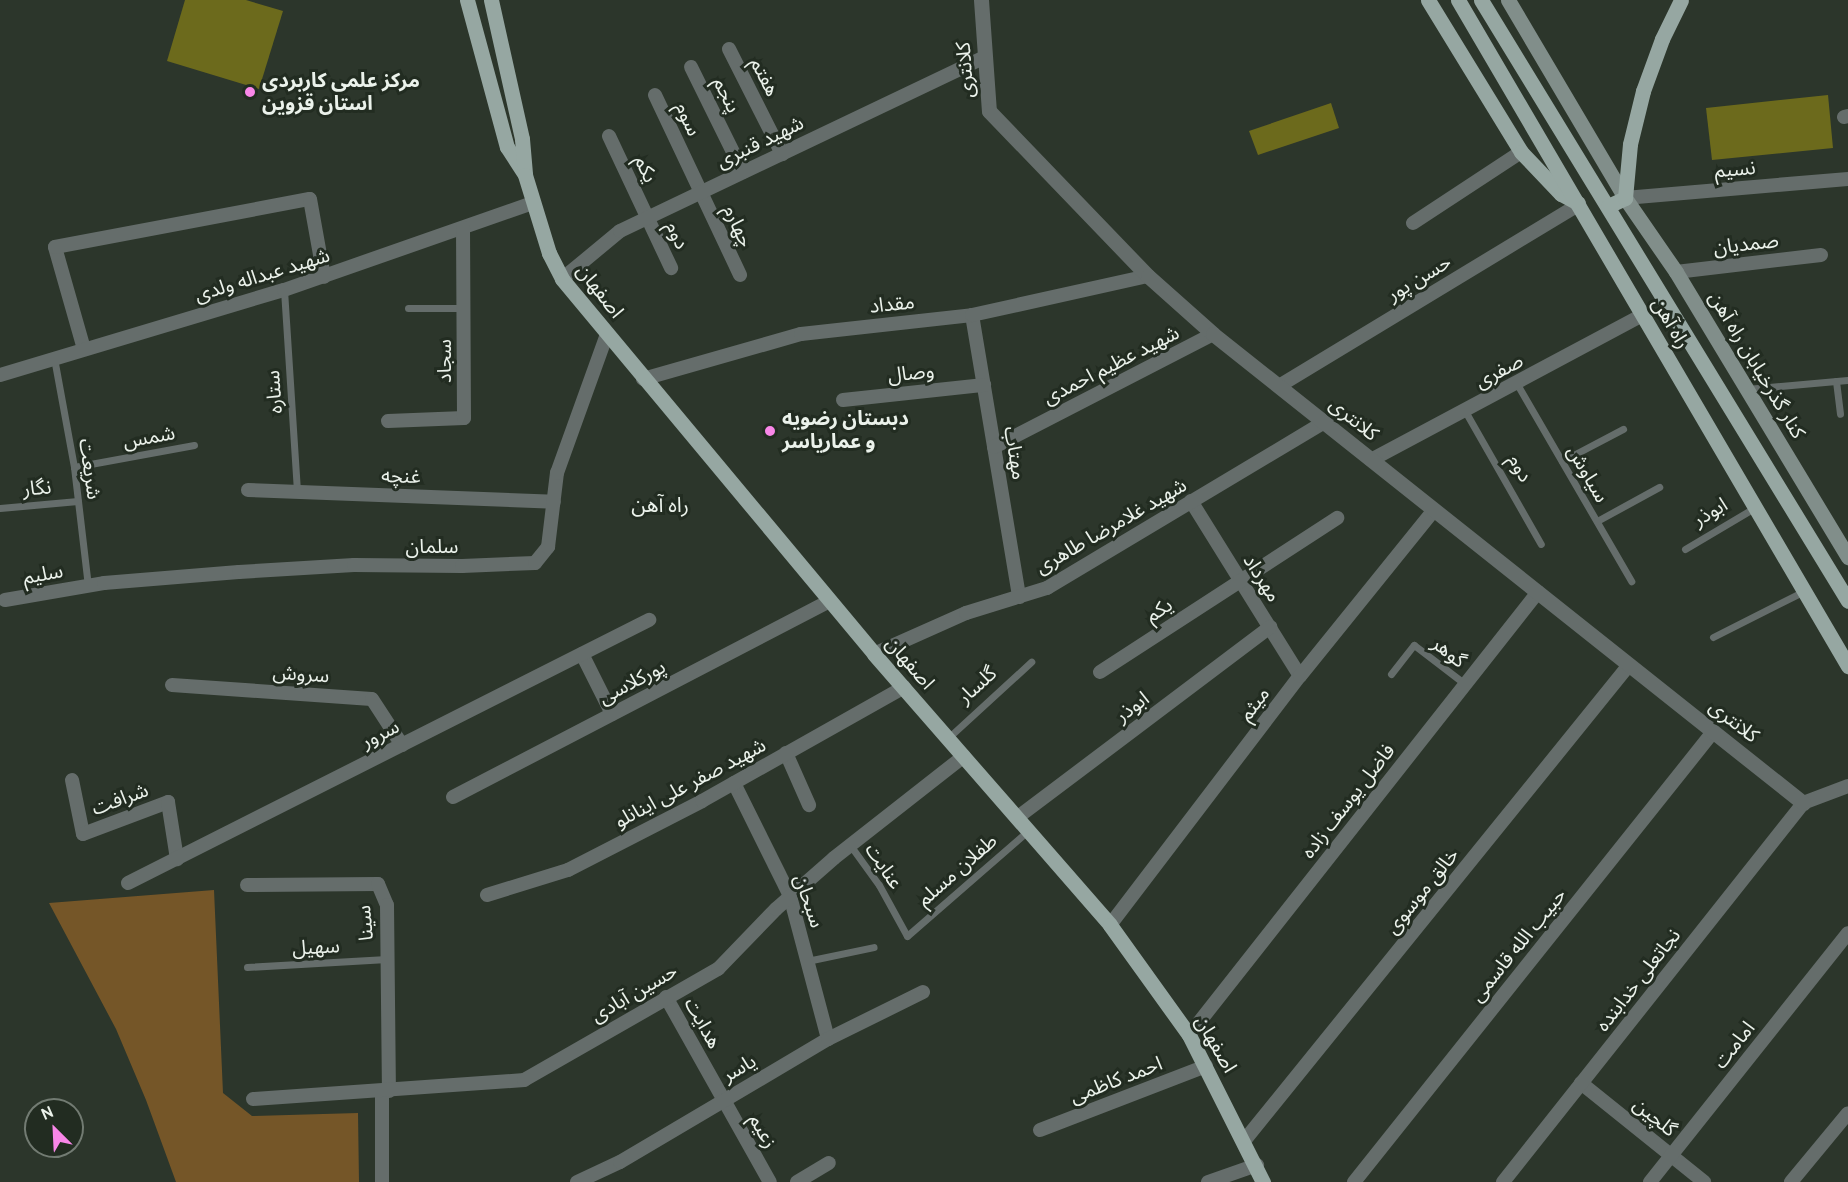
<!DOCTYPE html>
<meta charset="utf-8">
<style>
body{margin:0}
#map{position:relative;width:1848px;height:1182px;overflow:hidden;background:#2c362b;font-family:Cabin,"Noto Sans Arabic",sans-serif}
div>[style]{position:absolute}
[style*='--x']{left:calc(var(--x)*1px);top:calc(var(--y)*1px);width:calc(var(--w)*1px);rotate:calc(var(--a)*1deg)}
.green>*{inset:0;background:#755628}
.building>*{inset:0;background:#6c6a1c}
.service>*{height:7px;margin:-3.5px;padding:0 3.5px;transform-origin:3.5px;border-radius:3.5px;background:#656d6b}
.minor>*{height:14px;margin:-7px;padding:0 7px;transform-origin:7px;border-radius:7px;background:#656d6b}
.tertiary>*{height:15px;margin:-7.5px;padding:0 7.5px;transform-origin:7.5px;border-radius:7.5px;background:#656d6b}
.secondary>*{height:15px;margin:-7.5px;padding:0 7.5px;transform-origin:7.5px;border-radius:7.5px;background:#818e8a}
.primary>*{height:15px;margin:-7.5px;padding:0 7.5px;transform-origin:7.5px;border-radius:7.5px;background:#96a7a2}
.dots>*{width:16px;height:16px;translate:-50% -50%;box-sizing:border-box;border:3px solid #222c21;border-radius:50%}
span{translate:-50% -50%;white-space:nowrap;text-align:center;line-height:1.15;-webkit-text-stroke:6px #222c21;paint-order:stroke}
.street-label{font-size:20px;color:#ebf2eb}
.poi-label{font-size:20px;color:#ebf2eb;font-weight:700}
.left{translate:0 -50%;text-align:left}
.neighbourhood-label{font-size:21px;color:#ebf2eb}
.north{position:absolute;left:24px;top:1098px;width:60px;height:60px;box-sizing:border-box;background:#222c21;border:2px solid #727b72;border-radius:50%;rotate:336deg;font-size:16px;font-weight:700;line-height:24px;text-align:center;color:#ebf2eb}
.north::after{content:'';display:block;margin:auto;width:21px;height:27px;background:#f987e8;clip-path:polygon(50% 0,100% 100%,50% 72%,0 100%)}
</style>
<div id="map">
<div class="green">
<div style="clip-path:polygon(214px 890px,223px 1093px,252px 1116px,358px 1113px,359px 1182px,176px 1182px,146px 1100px,116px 1029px,49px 903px)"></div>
</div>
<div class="building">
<div style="clip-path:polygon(185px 0,246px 0,283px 11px,259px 89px,167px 61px)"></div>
<div style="clip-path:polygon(1828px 95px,1833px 148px,1712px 160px,1706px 108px)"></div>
<div style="clip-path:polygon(1331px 103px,1339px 128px,1258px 155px,1249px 131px)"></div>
</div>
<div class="service">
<div style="--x:284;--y:290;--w:202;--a:86.3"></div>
<div style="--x:408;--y:308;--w:55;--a:0"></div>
<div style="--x:54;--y:358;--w:111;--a:79.6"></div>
<div style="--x:74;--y:467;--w:120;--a:83.3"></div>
<div style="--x:1836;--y:381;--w:33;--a:83"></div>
<div style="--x:1517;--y:384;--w:228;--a:59.9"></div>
<div style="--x:1747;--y:389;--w:101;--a:-5.1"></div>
<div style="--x:1465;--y:411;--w:153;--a:60.3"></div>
<div style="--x:1562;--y:461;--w:69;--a:-27.7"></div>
<div style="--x:74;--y:467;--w:122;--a:-10.4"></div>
<div style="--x:0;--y:508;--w:78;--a:-5.1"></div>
<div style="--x:1597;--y:521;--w:71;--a:-28.7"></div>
<div style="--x:1685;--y:549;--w:80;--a:-30.7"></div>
<div style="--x:1713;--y:637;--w:102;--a:-26.8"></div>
<div style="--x:1391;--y:674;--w:37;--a:-52"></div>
<div style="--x:1414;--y:645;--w:64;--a:37.4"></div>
<div style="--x:948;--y:738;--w:113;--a:-42.5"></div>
<div style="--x:850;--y:845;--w:49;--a:54.1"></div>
<div style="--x:879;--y:885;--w:58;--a:61.2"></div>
<div style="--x:907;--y:936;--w:162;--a:-41"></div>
<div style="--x:807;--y:961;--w:68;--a:-11.8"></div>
<div style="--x:247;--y:967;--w:140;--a:-3.3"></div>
</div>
<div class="minor">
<div style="--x:729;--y:49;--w:118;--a:63.2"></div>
<div style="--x:691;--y:67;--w:117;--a:63.7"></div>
<div style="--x:655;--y:95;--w:199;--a:64.7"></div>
<div style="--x:1844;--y:117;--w:4;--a:-14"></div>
<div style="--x:609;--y:136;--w:146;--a:64.8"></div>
<div style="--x:1625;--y:198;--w:224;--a:-4.9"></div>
<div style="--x:1413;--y:223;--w:129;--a:-33.3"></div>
<div style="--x:1676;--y:272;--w:146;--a:-6.7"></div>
<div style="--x:562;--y:279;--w:75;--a:-39.6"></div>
<div style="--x:620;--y:231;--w:404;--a:-25.5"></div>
<div style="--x:972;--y:315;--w:286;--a:80.5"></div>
<div style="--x:84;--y:349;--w:106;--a:-105.9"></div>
<div style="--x:55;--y:247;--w:259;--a:-10.7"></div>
<div style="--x:310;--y:199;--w:79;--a:79.8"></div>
<div style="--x:0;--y:375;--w:296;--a:-16.7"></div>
<div style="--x:284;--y:290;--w:263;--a:-19.3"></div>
<div style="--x:643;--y:379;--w:164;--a:-15.9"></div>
<div style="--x:801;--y:334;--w:172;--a:-6.3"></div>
<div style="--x:972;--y:315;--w:180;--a:-12.5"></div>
<div style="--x:1279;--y:386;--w:351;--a:-31.2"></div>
<div style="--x:843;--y:400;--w:142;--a:-6.1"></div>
<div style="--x:388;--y:421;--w:76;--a:-2.3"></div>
<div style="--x:464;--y:418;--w:190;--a:-90.3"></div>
<div style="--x:994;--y:447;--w:246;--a:-27.3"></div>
<div style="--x:1371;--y:460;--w:308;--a:-28.1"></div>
<div style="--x:248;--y:490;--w:306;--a:2.2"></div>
<div style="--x:1191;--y:501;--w:206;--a:58.1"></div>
<div style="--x:5;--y:600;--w:100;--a:-9.7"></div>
<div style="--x:104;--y:583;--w:135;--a:-4.7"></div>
<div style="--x:239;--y:572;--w:115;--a:-3.5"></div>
<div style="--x:354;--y:565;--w:108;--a:0.5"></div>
<div style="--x:462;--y:566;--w:73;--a:-2.4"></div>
<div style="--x:535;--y:563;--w:21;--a:-51"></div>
<div style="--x:548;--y:547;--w:75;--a:-83.1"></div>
<div style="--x:557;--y:473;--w:148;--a:-70.2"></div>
<div style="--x:582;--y:654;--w:67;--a:63.4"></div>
<div style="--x:874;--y:654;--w:101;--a:-24"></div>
<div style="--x:966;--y:613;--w:85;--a:-17.2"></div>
<div style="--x:1047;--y:588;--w:323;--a:-30.9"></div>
<div style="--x:1100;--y:672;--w:283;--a:-33"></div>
<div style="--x:172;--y:685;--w:200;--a:4"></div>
<div style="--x:372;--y:699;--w:55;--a:56.9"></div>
<div style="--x:786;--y:753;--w:57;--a:66.1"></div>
<div style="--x:72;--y:780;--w:55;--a:78.5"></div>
<div style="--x:83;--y:834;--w:91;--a:-20.6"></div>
<div style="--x:168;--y:802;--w:58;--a:81"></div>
<div style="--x:734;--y:783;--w:126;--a:63.6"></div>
<div style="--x:790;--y:896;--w:148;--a:75.1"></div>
<div style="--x:453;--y:797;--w:425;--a:-27.5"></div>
<div style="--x:1018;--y:817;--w:316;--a:-37"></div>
<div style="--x:128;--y:883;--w:584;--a:-26.78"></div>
<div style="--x:247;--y:885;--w:131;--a:-0.4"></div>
<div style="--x:378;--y:884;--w:23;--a:67"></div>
<div style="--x:387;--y:905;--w:186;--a:89.4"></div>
<div style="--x:487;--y:895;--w:85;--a:-17.2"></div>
<div style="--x:568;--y:870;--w:151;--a:-27.2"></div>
<div style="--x:702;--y:801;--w:232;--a:-29.4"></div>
<div style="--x:1110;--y:925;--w:313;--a:-52.7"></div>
<div style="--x:1300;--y:676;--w:213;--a:-51.1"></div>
<div style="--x:666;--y:997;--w:212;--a:60.7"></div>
<div style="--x:1189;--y:1035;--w:564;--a:-51.77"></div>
<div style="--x:1581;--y:1083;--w:158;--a:38.8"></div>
<div style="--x:382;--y:1091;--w:91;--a:90"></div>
<div style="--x:253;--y:1099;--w:272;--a:-4"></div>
<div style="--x:524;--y:1080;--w:224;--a:-29.8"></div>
<div style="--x:718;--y:969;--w:83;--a:-46"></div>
<div style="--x:776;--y:909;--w:77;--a:-41.3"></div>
<div style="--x:834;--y:858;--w:165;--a:-38.1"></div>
<div style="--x:1040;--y:1130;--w:178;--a:-21.1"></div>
<div style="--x:1244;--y:1141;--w:612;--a:-51.03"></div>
<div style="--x:577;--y:1182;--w:47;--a:-24.9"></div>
<div style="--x:620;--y:1162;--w:242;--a:-30.6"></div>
<div style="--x:828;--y:1039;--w:106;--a:-26.3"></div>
<div style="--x:797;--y:1182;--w:37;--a:-31"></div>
<div style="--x:1208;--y:1182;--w:52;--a:-19.1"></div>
<div style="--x:1354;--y:1182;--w:576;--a:-51.42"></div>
<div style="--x:1503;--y:1182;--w:483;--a:-51.6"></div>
<div style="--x:1803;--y:803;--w:48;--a:-20.7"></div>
<div style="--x:1650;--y:1182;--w:318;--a:-51.5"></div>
<div style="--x:1791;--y:1182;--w:89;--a:-50.4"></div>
</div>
<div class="tertiary">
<div style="--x:981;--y:0;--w:111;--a:85.9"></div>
<div style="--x:989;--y:111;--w:229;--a:46.1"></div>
<div style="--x:1148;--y:276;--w:87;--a:41.7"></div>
<div style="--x:1213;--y:334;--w:754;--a:38.48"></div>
</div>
<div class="secondary">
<div style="--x:1508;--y:0;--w:230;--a:59.4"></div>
<div style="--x:1625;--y:198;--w:90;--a:55.4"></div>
<div style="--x:1676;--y:272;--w:333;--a:58.9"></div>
</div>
<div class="primary">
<div style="--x:467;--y:0;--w:152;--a:74.8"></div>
<div style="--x:507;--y:147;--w:30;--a:57"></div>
<div style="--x:491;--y:0;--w:142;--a:77.4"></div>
<div style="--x:522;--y:139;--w:36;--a:85"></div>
<div style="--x:525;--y:175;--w:82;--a:72.9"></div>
<div style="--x:549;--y:253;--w:29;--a:63"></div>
<div style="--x:562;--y:279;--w:488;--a:50.2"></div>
<div style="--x:874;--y:654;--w:359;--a:48.9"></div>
<div style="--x:1110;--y:925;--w:135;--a:54.3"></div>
<div style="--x:1189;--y:1035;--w:165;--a:63.3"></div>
<div style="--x:1428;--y:0;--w:178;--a:58.5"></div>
<div style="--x:1521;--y:152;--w:58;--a:46.4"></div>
<div style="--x:1561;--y:194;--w:19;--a:28"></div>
<div style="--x:1458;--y:0;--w:772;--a:59.65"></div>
<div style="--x:1481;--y:0;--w:704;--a:58.59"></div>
<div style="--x:1608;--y:206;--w:19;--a:-25"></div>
<div style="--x:1625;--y:198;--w:54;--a:-84.7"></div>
<div style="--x:1630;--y:144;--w:55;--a:-76.2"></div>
<div style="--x:1643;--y:91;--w:55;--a:-69.9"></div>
<div style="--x:1662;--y:39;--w:43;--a:-64"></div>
</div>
<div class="dots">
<div style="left:250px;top:92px;background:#f987e8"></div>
<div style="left:770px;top:431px;background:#f987e8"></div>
</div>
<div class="street-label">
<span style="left:965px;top:70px;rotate:-94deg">کلانتری</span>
<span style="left:765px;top:77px;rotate:63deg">هفتم</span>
<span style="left:727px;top:95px;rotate:64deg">پنجم</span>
<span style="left:688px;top:119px;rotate:65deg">سوم</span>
<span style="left:760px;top:142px;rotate:-26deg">شهید قنبری</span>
<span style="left:646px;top:169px;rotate:65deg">یکم</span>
<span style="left:1735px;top:169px;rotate:-5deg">نسیم</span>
<span style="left:738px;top:226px;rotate:65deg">چهارم</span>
<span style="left:677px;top:235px;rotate:64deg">دوم</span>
<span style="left:1746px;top:244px;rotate:-7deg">صمدیان</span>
<span style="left:262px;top:275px;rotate:-17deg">شهید عبداله ولدی</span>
<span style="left:1419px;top:278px;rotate:-31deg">حسن پور</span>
<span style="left:600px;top:291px;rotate:52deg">اصفهان</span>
<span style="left:892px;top:304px;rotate:-6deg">مقداد</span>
<span style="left:1671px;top:323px;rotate:60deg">راه آهن</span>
<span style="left:444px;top:361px;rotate:-90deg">سجاد</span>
<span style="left:1111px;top:365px;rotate:-27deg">شهید عظیم احمدی</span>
<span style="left:1757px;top:365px;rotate:59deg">کنار گذرخیابان راه آهن</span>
<span style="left:1499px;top:371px;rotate:-28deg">صفری</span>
<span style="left:911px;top:373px;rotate:-6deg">وصال</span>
<span style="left:274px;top:392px;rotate:-94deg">ستاره</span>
<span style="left:1354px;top:419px;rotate:39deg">کلانتری</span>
<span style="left:149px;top:437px;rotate:-10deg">شمس</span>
<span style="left:1015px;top:453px;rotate:81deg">مهتاب</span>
<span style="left:1520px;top:468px;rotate:60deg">دوم</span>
<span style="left:90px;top:469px;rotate:82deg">شریعت</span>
<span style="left:1588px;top:474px;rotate:60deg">سیاوش</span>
<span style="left:401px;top:476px;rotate:2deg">غنچه</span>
<span style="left:37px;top:488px;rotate:-5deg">نگار</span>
<span style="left:1710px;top:512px;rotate:-31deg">ابوذر</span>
<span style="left:1111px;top:526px;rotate:-30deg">شهید غلامرضا طاهری</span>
<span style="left:432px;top:546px">سلمان</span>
<span style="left:43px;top:574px;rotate:-10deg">سلیم</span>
<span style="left:1262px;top:578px;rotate:58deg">مهرداد</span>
<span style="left:1159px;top:610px;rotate:-33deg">یکم</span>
<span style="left:1449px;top:652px;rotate:38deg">گوهر</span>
<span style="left:910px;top:663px;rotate:49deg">اصفهان</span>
<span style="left:301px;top:674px;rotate:4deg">سروش</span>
<span style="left:632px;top:682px;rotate:-28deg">پورکلاسی</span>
<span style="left:977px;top:685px;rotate:-42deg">گلسار</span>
<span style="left:1254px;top:704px;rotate:-53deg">میثم</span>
<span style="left:1132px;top:707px;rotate:-37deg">ابوذر</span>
<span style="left:1734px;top:721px;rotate:38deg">کلانتری</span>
<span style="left:380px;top:734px;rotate:-27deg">سرور</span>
<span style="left:690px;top:783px;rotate:-28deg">شهید صفر علی اینانلو</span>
<span style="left:120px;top:799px;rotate:-20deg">شرافت</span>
<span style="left:1348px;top:801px;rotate:-52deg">فاضل یوسف زاده</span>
<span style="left:884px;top:866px;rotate:56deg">عنایت</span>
<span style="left:957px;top:870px;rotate:-41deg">طفلان مسلم</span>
<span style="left:1422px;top:891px;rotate:-51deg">خالق موسوی</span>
<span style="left:809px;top:901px;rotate:71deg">سبحان</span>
<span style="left:365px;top:923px;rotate:-95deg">سینا</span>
<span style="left:1518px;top:945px;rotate:-51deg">حبیب الله قاسمی</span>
<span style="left:316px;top:947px;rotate:-3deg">سهیل</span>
<span style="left:1638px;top:980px;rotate:-52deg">نجاتعلی خدابنده</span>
<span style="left:634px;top:993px;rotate:-30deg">حسین آبادی</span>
<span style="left:703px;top:1023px;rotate:61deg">هدایت</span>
<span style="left:1216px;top:1044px;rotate:60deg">اصفهان</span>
<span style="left:1734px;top:1045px;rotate:-52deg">امامت</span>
<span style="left:739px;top:1068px;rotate:-30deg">یاسر</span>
<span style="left:1116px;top:1080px;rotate:-21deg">احمد کاظمی</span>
<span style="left:1655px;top:1117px;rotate:39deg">گلچین</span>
<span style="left:763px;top:1131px;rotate:61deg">زعیم</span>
</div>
<div class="poi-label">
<span class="left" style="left:262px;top:92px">مرکز علمی کاربردی<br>استان قزوین</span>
<span class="left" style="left:782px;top:430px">دبستان رضویه<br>و عماریاسر</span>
</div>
<div class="neighbourhood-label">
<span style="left:660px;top:505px">راه آهن</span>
</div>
<div class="north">N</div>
</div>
